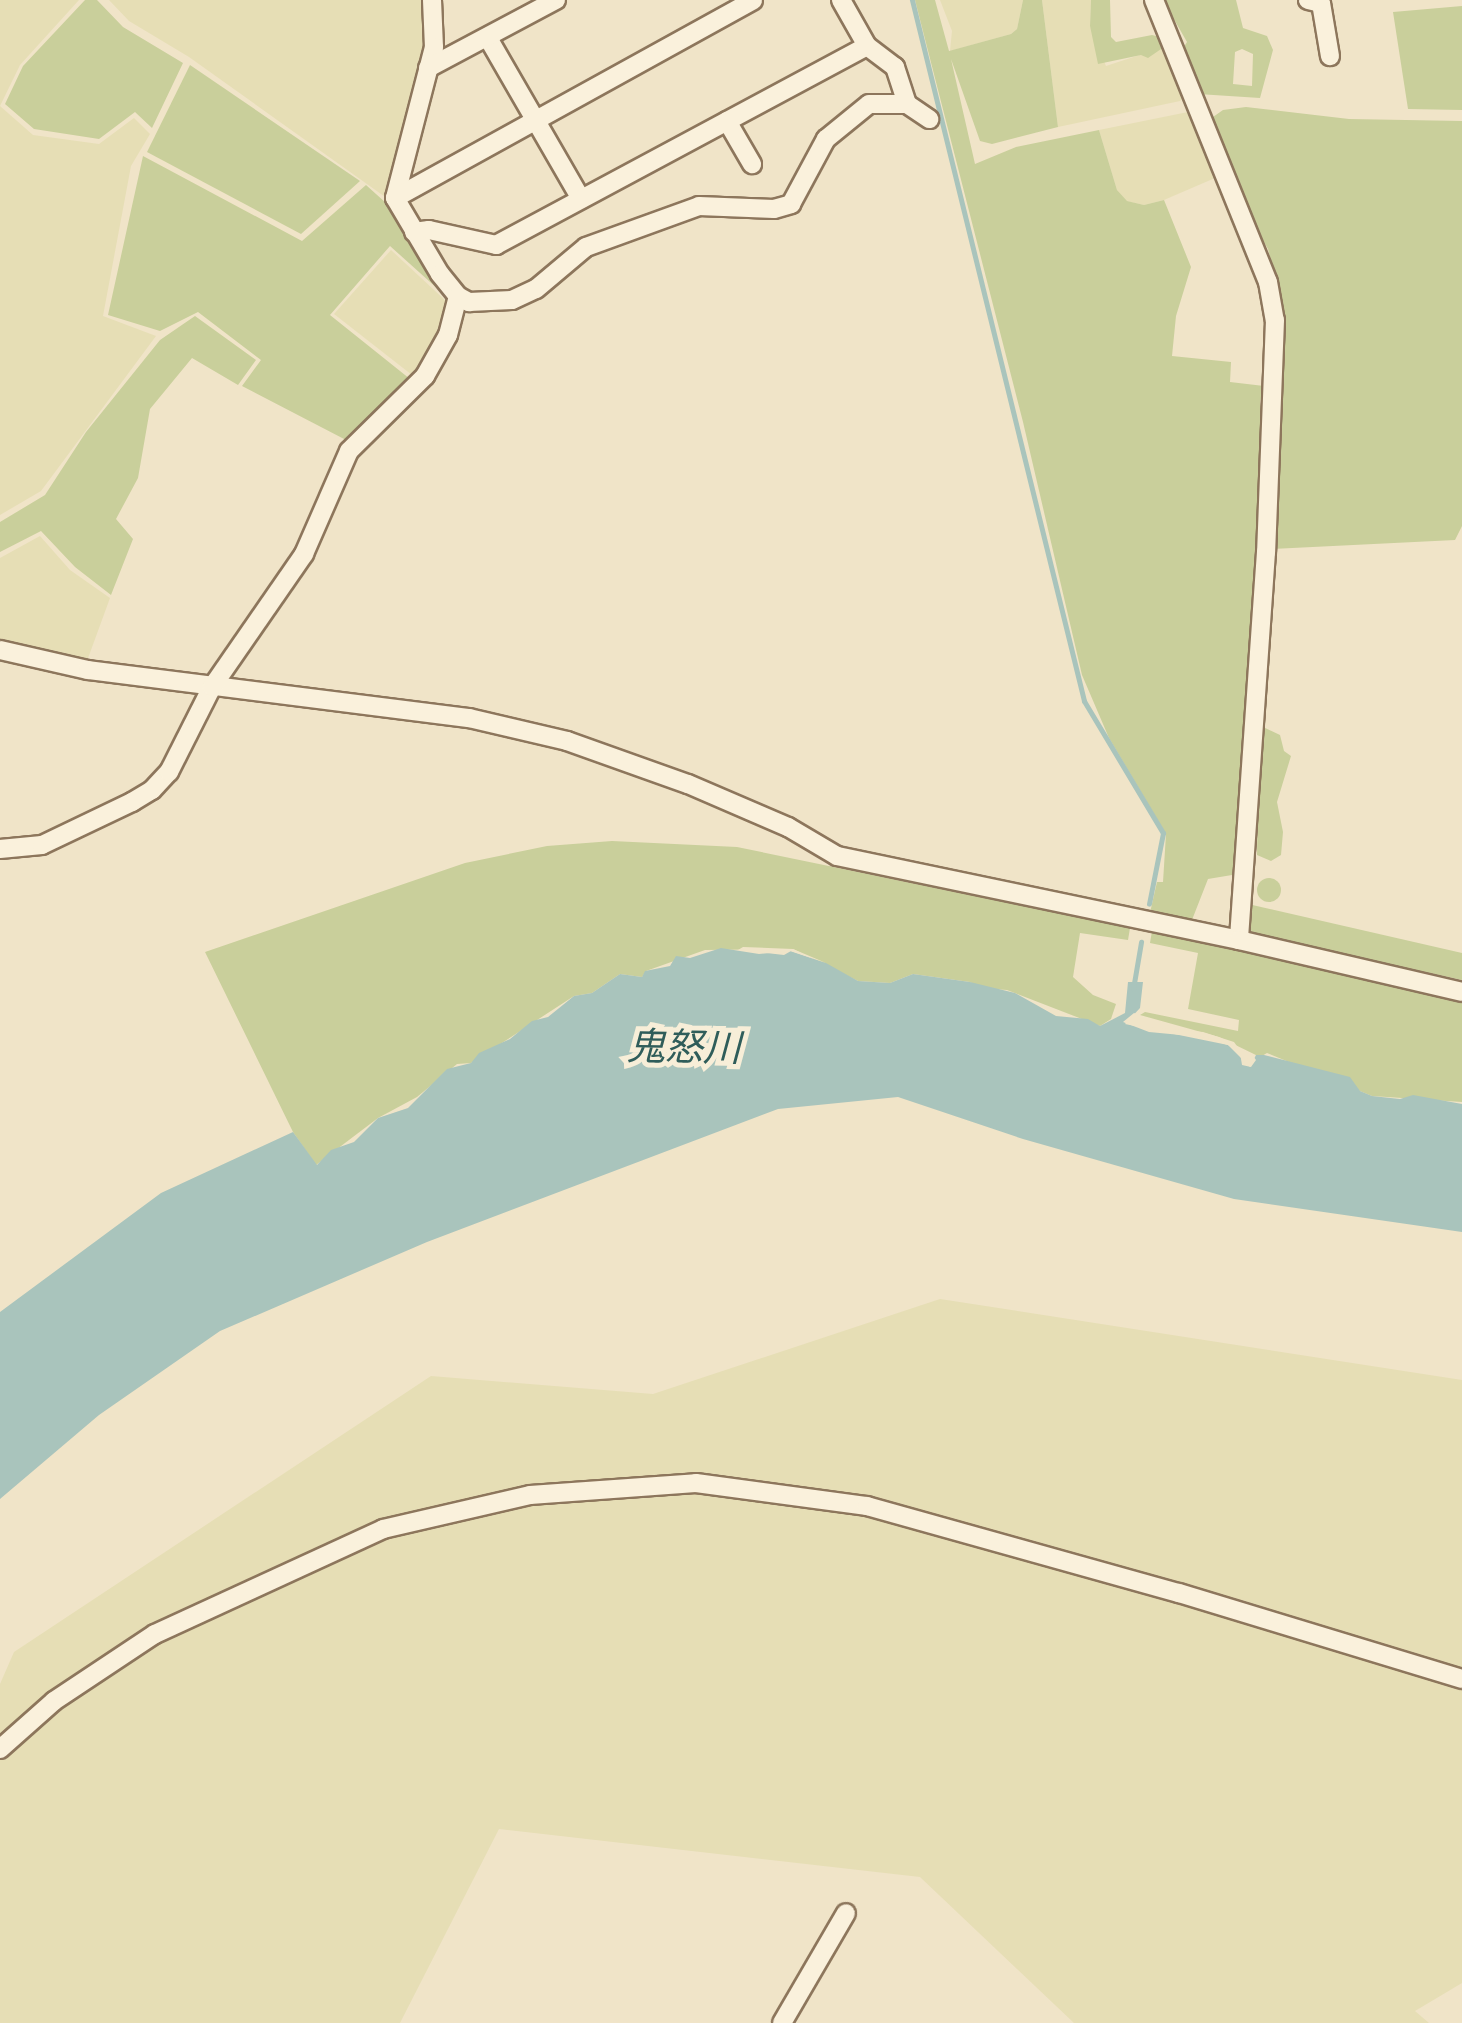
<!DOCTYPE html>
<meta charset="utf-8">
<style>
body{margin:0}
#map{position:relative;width:1462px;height:2023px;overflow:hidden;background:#f0e4c8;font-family:"Roboto Serif","Noto Sans JP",serif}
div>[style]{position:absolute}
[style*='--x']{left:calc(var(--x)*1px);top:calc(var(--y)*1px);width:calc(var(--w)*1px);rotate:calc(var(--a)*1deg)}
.farmland>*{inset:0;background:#e6deb5}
.green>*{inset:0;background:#c9cf9b}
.round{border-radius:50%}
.water>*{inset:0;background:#a9c4bc}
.pier>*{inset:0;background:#f0e4c8}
.stream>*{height:5px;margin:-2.5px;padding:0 2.5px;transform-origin:2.5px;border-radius:2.5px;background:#a9c4bc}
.roads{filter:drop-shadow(2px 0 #8d765c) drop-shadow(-2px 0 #8d765c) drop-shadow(0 2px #8d765c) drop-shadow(0 -2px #8d765c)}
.minor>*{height:18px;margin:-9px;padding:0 9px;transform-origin:9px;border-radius:9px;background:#faf1dc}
span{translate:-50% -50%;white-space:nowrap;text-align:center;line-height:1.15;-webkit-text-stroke:10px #f7eed8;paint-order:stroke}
.water-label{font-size:38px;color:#2f5d5a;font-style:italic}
</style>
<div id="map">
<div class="farmland">
<div style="clip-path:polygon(0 0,79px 0,20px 65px,0 106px,33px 135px,99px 144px,134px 118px,150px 134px,131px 166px,103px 316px,156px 336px,41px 491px,0 515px)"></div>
<div style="clip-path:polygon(109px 0,428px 0,429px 47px,388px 199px,189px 57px,129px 21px)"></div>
<div style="clip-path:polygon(940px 0,1023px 0,1017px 29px,1011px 34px,950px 51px,952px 31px)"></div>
<div style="clip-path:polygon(1042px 0,1091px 0,1090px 26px,1106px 66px,1164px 47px,1185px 95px,1180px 101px,1058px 127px)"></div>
<div style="clip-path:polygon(1188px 112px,1203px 139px,1215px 178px,1164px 200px,1144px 205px,1126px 201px,1117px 190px,1099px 130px)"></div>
<div style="clip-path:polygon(391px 250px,447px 302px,439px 334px,412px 375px,334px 314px)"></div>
<div style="clip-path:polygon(40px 536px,70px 570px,110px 598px,87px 661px,0 643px,0 558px)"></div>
<div style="clip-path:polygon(940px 1299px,1462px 1380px,1462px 1983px,1415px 2011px,1429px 2023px,1074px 2023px,920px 1877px,499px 1829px,400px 2023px,0 2023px,0 1684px,14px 1652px,431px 1376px,653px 1394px)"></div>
</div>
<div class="green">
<div style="clip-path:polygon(85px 0,97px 0,123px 27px,183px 63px,152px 128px,135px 112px,99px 139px,34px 129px,5px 104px,23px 66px)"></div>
<div style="clip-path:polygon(915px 0,935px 0,949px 51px,1011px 34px,1017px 29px,1023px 0,1042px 0,1058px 127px,992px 144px,980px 141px,951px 59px,975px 164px,1016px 147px,1099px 130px,1117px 190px,1127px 201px,1144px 205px,1164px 200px,1191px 267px,1176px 316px,1172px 356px,1231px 362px,1230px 382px,1264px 386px,1260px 402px,1264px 431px,1259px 583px,1238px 874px,1208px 879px,1190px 925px,1149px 917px,1157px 882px,1163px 882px,1166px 834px,1109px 738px,1082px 675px,1023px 422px)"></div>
<div style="clip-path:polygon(1091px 0,1110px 0,1111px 37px,1116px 42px,1152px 35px,1160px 37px,1164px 47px,1148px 58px,1141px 55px,1098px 64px,1090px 26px)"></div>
<div style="clip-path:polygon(evenodd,1163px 0,1236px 0,1243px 28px,1267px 36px,1273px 50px,1260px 98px,1198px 94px,1182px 50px,1187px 42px,1163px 0,1242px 49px,1253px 54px,1252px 86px,1233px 84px,1235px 52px,1242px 49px)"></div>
<div style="clip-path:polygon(1462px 6px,1462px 110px,1408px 109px,1393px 12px)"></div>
<div style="clip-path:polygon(190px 65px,360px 181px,301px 234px,147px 152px)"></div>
<div style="clip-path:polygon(1246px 107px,1349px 119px,1462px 121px,1462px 526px,1455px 540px,1272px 549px,1285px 316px,1268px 249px,1235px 192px,1213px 130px,1213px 117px,1223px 110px)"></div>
<div style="clip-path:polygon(143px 156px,302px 241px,366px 185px,386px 203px,416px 253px,450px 292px,449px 299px,390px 246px,330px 315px,410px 379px,346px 440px,242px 386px,261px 360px,198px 312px,160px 331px,108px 315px)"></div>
<div style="clip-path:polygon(195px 316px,256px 360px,238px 385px,192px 358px,150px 409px,138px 478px,116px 519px,133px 539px,111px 595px,75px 567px,41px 531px,0 552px,0 522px,45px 495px,86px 432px,160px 340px)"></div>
<div style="clip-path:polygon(1263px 727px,1280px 735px,1284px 751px,1291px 756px,1277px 802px,1283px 832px,1281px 855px,1271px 861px,1257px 855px,1259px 732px)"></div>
<div style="clip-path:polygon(612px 841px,737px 847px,1130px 928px,1128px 940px,1080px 933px,1073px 977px,1093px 995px,1116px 1004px,1111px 1019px,1100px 1026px,1007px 990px,981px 988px,970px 982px,913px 974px,890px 983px,858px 981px,793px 949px,705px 950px,646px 971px,642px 977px,620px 974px,592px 993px,574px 996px,471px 1063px,457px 1064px,417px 1097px,378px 1118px,316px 1165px,293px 1132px,205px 952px,465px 863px,547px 846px)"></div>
<div class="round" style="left:1257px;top:878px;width:24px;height:24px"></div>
<div style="clip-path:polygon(1248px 904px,1462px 953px,1462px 980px,1255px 935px,1247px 926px)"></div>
<div style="clip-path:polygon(1152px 931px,1462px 998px,1462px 1102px,1372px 1096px,1267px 1053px,1260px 1057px,1219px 1037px,1140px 1015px,1145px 1012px,1238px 1031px,1239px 1020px,1188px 1009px,1198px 953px,1150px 943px)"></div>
</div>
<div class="water">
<div style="clip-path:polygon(721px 948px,759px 954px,790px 951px,826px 963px,858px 981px,890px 983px,913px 974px,970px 982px,1015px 993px,1056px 1016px,1088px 1019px,1100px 1026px,1125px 1013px,1128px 982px,1143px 982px,1140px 1008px,1125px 1024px,1228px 1045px,1250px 1067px,1256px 1055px,1264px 1055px,1350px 1077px,1360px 1091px,1372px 1096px,1400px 1099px,1413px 1095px,1462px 1104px,1462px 1232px,1234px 1199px,1023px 1139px,898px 1097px,778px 1109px,427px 1242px,220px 1331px,99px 1415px,0 1499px,0 1312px,161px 1193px,293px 1132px,317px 1165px,331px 1150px,354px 1142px,378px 1118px,408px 1108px,447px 1069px,471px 1063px,479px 1053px,510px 1039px,532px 1021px,548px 1017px,574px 996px,592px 993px,620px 974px,642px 977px,645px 971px,670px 966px,676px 956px,690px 958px)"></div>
</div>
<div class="pier">
<div style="clip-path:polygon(743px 947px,793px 949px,826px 963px,791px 951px,784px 955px,738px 950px)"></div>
<div style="clip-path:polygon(1134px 1013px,1139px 1015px,1133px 1021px,1151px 1027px,1203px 1032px,1234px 1042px,1247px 1060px,1251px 1053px,1256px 1060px,1251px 1067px,1242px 1065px,1240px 1053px,1228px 1045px,1202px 1037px,1149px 1032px,1123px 1022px)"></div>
</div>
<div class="stream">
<div style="--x:912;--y:0;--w:722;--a:76.21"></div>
<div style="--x:1084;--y:701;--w:154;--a:59.1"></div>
<div style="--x:1163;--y:833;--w:72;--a:101.2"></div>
<div style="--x:1133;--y:989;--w:48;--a:-80.3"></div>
</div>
<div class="roads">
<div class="minor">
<div style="--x:432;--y:0;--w:47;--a:87.6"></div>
<div style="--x:434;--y:47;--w:156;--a:104.5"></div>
<div style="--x:395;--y:198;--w:88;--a:59.4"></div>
<div style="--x:440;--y:274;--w:28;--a:51"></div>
<div style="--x:458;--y:296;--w:13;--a:29"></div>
<div style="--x:469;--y:302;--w:43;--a:-2.7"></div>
<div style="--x:512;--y:300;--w:26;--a:-25"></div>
<div style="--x:536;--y:289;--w:65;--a:-40"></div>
<div style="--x:586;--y:247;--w:120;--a:-19.9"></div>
<div style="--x:699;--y:206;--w:75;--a:2.3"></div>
<div style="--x:774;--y:209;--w:18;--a:-16"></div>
<div style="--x:791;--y:204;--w:74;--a:-61.7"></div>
<div style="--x:826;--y:139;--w:55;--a:-39.1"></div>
<div style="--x:869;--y:104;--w:38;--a:0"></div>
<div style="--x:907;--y:104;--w:27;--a:34"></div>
<div style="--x:841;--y:0;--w:53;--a:60.5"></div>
<div style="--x:867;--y:46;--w:35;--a:37"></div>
<div style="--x:895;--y:67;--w:39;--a:72"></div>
<div style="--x:1154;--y:0;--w:304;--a:68"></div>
<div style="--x:1268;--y:282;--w:39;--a:80"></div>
<div style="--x:1275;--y:320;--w:232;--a:92.2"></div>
<div style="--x:1266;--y:552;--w:389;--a:94"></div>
<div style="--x:1308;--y:0;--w:13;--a:13"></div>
<div style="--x:1321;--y:3;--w:54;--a:80.4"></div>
<div style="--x:488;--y:38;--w:186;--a:60"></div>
<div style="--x:428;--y:68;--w:145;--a:-28"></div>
<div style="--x:727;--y:121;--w:50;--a:59.8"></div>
<div style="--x:395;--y:198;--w:409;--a:-28.9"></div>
<div style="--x:414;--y:232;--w:15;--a:-8"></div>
<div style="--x:429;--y:230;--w:69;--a:12.6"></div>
<div style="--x:496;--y:245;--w:421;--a:-28.2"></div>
<div style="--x:0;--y:650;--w:90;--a:12.8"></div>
<div style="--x:88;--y:670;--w:384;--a:7.2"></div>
<div style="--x:469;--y:718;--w:101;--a:13.2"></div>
<div style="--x:567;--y:741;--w:128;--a:19.6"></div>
<div style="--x:688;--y:784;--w:109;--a:23.3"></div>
<div style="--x:788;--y:827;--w:57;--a:30.6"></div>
<div style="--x:837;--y:856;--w:411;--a:11.8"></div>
<div style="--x:1239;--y:940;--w:229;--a:13.1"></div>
<div style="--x:0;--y:849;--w:42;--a:-5.4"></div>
<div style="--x:42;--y:845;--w:100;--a:-25.5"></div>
<div style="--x:132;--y:802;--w:23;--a:-31"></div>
<div style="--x:152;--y:790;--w:25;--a:-47"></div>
<div style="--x:169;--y:772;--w:95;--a:-63.2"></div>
<div style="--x:212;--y:687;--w:162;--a:-55.3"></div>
<div style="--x:304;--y:554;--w:112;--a:-66.4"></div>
<div style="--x:349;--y:451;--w:107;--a:-44.6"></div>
<div style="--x:425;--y:376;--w:47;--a:-60.7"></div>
<div style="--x:448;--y:335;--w:40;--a:-75.6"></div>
<div style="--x:0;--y:1749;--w:72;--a:-41.6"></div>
<div style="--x:54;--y:1701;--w:121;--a:-33.6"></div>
<div style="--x:155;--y:1634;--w:251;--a:-24.7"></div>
<div style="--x:383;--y:1529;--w:151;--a:-13"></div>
<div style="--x:530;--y:1495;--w:166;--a:-4.1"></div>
<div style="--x:696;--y:1483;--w:173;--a:7.7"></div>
<div style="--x:867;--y:1506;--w:324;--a:15.6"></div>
<div style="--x:1179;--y:1593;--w:296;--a:16.9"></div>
<div style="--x:782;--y:2023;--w:127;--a:-59.8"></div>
</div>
</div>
<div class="water-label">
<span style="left:684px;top:1048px;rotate:1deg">鬼怒川</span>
</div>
</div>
